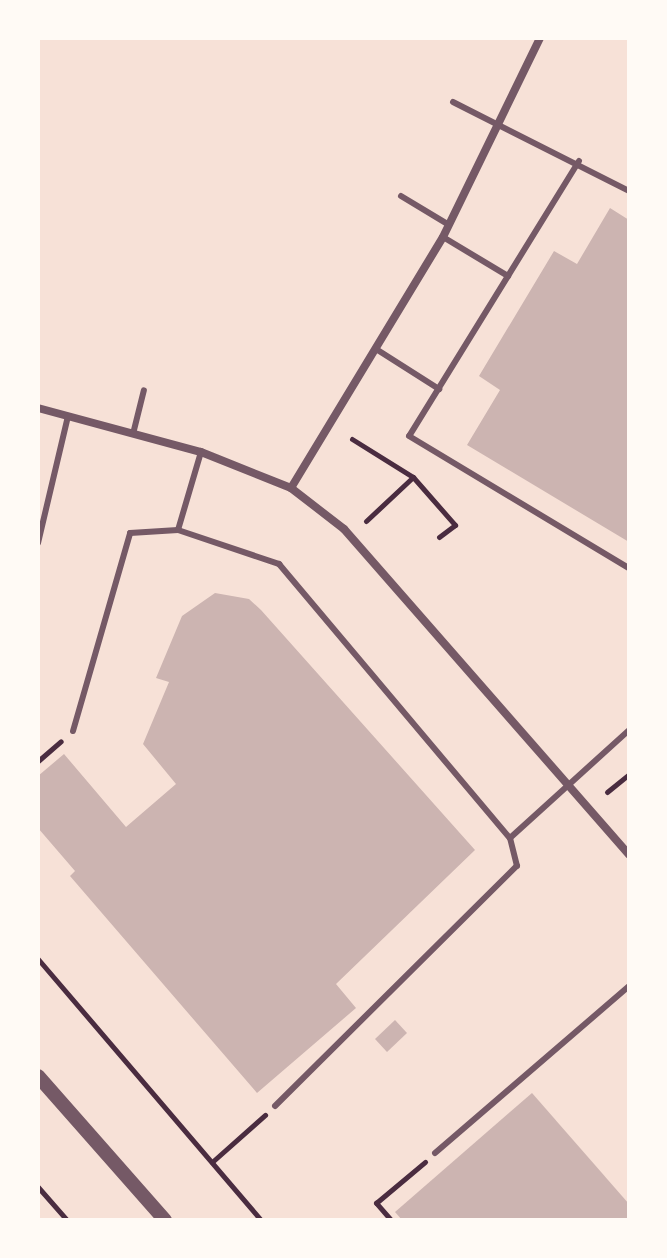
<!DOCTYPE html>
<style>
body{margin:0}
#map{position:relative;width:667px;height:1258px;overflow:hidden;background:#f7e1d7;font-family:"Alegreya Sans",sans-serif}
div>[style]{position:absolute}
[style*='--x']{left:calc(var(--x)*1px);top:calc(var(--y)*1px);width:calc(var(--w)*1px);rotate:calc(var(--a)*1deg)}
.building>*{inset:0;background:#ccb4b1}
.path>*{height:5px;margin:-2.5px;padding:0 2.5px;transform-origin:2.5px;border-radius:2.5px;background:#4a2c40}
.service>*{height:6px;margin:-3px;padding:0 3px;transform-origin:3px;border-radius:3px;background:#755966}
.minor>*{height:8px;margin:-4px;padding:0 4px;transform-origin:4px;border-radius:4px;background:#755966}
.tertiary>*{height:14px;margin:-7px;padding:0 7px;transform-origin:7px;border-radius:7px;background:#755966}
span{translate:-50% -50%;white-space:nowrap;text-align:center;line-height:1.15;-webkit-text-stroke:7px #fffaf5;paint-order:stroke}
.frame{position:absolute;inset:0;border:40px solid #fffaf5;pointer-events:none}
</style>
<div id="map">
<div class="building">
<div style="clip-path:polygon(610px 208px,629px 220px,629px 542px,467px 445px,500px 390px,479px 376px,554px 251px,577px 264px)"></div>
<div style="clip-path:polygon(215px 593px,249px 599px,261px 610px,475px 850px,336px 984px,356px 1008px,257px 1093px,70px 876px,75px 871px,38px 828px,38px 776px,64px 754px,126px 827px,176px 784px,143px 744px,169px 682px,156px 678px,182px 616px)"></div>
<div style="clip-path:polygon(395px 1020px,407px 1033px,387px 1052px,375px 1039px)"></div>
<div style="clip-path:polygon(532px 1093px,629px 1204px,629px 1220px,402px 1220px,395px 1212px)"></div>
</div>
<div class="path">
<div style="--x:352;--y:439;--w:72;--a:31.9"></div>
<div style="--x:413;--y:477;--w:64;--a:48.8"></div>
<div style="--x:455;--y:525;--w:20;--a:143"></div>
<div style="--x:366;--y:521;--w:64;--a:-43.1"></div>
<div style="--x:38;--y:761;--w:30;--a:-41"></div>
<div style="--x:607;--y:792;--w:28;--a:-39"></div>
<div style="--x:38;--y:959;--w:343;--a:49.5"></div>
<div style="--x:212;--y:1162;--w:71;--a:-41.6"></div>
<div style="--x:38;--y:1187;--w:44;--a:48.7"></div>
<div style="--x:391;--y:1220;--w:23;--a:-131"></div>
<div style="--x:376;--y:1203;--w:64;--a:-39.9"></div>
</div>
<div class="service">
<div style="--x:453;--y:102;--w:197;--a:26.8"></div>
<div style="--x:579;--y:161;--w:323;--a:121.7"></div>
<div style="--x:409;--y:436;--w:257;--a:31"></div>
<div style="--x:401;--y:196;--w:56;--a:31.1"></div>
<div style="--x:443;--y:237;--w:76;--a:31"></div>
<div style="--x:376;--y:349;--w:75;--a:32.4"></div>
<div style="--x:133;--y:434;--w:45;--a:-76"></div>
<div style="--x:178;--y:530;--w:107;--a:18.6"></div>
<div style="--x:279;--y:564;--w:358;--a:49.9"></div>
<div style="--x:38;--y:543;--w:130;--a:-76.7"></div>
<div style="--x:73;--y:731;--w:206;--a:-73.9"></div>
<div style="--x:130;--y:533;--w:48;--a:-3.6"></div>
<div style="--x:178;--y:530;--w:81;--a:-73.6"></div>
<div style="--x:275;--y:1106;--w:341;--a:-44.8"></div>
<div style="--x:517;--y:866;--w:29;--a:-104"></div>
<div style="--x:510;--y:838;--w:161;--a:-42.2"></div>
<div style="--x:435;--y:1153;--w:256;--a:-40.7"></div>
</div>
<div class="minor">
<div style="--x:38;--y:408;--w:169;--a:15.1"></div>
<div style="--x:201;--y:452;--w:97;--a:21.8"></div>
<div style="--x:291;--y:488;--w:67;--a:37.7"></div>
<div style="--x:344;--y:529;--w:433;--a:48.8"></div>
<div style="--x:291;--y:488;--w:293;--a:-58.8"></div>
<div style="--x:443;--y:237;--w:221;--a:-64"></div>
</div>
<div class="tertiary">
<div style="--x:38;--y:1076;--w:192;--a:48.6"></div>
</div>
<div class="frame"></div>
</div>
